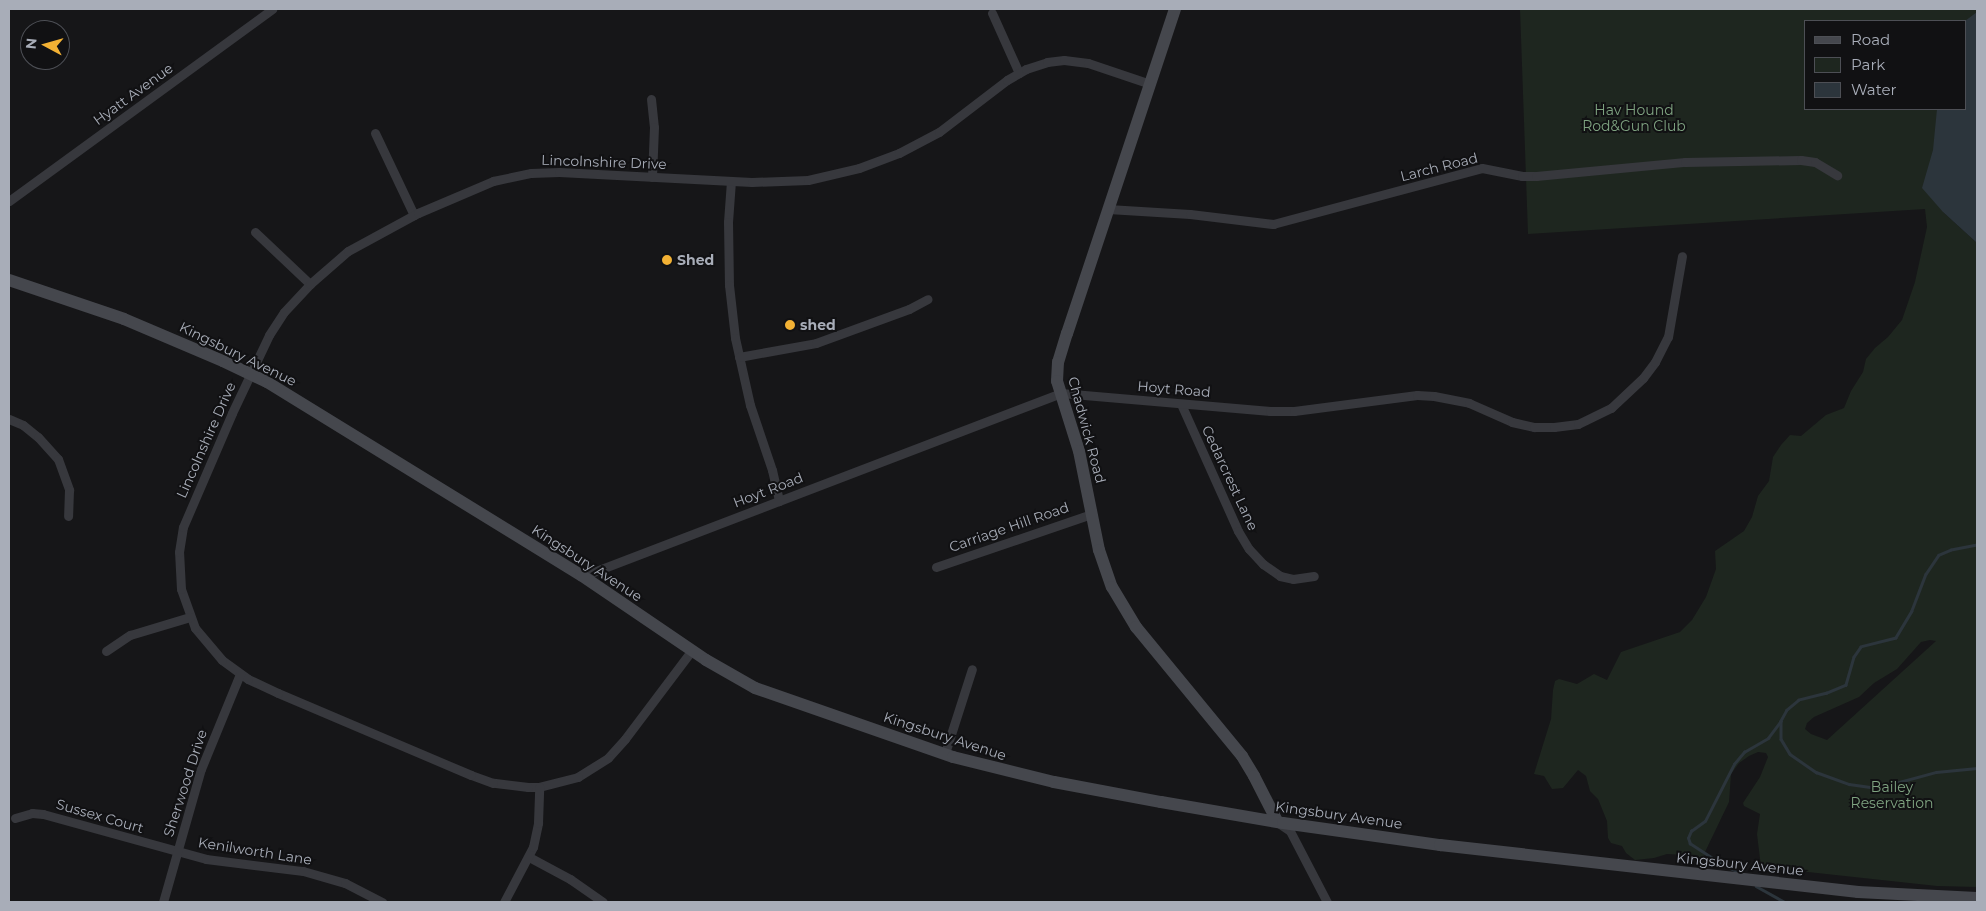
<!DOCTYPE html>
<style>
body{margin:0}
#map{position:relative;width:1986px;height:911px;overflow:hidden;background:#161618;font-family:Montserrat,sans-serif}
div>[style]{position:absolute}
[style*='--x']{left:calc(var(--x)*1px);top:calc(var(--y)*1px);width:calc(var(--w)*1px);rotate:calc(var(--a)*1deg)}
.green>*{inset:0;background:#1e261f}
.water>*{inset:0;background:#2c353c}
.stream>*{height:2.5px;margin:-1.25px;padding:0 1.25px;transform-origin:1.25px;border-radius:1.25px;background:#2c353c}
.street>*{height:9px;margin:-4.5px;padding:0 4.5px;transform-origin:4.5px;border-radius:4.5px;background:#37383d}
.secondary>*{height:12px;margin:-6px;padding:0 6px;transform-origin:6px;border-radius:6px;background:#45474d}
.dots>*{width:14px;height:14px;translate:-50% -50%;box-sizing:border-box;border:2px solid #111113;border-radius:50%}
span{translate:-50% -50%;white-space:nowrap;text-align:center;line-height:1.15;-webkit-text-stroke:4px #111113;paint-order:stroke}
.street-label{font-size:14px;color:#a8adb8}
.park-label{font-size:14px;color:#7fa381}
.poi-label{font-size:14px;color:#a8adb8;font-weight:700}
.left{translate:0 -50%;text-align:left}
.frame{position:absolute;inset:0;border:10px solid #a8adb8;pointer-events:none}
.legend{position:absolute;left:1804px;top:20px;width:162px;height:90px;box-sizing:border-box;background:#111113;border:1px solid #4d4f55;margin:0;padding:6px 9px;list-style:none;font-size:15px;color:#a8adb8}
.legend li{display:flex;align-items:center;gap:10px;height:25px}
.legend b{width:25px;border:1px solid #4d4f55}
.north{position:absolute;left:20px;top:20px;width:50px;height:50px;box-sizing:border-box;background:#111113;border:1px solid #4d4f55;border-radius:50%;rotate:276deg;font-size:14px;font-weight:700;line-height:20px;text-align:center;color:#a8adb8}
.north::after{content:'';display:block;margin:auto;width:18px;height:22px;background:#f2b134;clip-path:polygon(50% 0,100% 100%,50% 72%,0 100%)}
</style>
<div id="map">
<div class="green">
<div style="clip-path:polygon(evenodd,1520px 9px,1977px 9px,1977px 21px,1805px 21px,1805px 109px,1948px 109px,1943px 212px,1977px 243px,1977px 887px,1937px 886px,1761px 867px,1757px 834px,1760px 814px,1744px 806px,1743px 803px,1760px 777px,1768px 757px,1766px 753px,1758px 752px,1749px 756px,1739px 763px,1731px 774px,1729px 802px,1705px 852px,1704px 859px,1688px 855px,1667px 854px,1654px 858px,1635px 860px,1626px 853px,1622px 846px,1611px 843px,1608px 838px,1607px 821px,1598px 799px,1590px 791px,1586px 776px,1578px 770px,1563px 788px,1552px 789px,1544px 776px,1534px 774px,1551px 719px,1553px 690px,1555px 681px,1559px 679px,1577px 684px,1594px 674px,1607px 680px,1621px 652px,1680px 632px,1692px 620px,1706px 597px,1716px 569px,1715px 551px,1744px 531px,1752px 517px,1758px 496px,1769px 481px,1773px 457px,1781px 445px,1790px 435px,1801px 436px,1826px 415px,1844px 408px,1851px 391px,1863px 372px,1866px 359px,1875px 348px,1888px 337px,1902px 320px,1915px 282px,1927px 227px,1925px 209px,1528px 234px,1520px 9px,1930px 640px,1936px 641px,1827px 740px,1811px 734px,1805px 729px,1807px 723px,1814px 717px,1859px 697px,1874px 683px,1897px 669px,1921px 642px,1930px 640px)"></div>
</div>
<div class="water">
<div style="clip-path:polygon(1977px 12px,1977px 243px,1943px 212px,1922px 188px,1933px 150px,1937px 109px,1965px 109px,1965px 21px)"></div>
</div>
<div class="stream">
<div style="--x:1977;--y:545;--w:26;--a:169"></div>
<div style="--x:1951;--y:550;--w:13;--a:157"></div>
<div style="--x:1939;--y:555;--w:23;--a:124"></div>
<div style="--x:1926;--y:574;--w:40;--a:111"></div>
<div style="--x:1912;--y:611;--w:31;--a:121"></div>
<div style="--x:1896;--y:638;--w:36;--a:166"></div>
<div style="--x:1861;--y:647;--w:12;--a:125"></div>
<div style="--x:1854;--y:657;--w:29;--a:106"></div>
<div style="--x:1846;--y:685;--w:21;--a:157"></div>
<div style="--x:1827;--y:693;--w:29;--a:166"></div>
<div style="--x:1799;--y:700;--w:16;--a:140"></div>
<div style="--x:1787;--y:710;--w:13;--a:119"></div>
<div style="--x:1781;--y:721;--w:18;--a:90"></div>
<div style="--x:1781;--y:739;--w:17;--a:59"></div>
<div style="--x:1790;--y:754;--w:32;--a:35"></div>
<div style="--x:1816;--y:772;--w:35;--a:20"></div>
<div style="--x:1849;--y:784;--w:28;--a:8"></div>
<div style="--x:1877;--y:788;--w:61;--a:-15.2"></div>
<div style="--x:1936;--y:772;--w:41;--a:-5.6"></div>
<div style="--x:1740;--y:873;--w:21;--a:-155"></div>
<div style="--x:1721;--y:864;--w:37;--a:-147"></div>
<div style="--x:1690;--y:844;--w:6;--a:-108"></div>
<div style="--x:1688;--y:838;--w:8;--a:-67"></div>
<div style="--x:1691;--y:831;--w:17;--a:-36"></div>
<div style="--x:1705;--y:821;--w:64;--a:-63"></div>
<div style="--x:1734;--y:764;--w:16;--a:-50"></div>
<div style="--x:1744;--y:752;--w:28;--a:-30"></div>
<div style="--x:1768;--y:738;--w:21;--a:-53"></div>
<div style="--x:1756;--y:886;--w:33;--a:29"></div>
</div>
<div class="street">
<div style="--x:992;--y:13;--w:66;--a:65.8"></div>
<div style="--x:651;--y:99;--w:28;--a:84"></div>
<div style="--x:654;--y:127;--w:50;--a:92.3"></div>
<div style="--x:375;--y:133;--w:91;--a:64.6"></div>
<div style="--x:731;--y:181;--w:41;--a:94.2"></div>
<div style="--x:728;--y:222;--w:63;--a:89.1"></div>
<div style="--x:729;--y:285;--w:53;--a:83.5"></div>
<div style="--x:735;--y:338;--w:69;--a:77.4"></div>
<div style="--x:750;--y:405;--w:69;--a:71.3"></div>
<div style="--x:772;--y:470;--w:32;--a:77"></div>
<div style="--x:9;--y:201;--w:326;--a:-36.1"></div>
<div style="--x:1108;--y:209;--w:82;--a:3.5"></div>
<div style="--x:1190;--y:214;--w:84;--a:6.9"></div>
<div style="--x:1273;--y:224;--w:216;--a:-15"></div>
<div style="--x:1482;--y:168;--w:41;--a:11.3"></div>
<div style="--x:1522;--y:176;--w:14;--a:0"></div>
<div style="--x:1536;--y:176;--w:150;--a:-5.4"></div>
<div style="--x:1685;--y:162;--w:116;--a:-1"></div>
<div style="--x:1801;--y:160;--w:14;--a:8"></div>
<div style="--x:1815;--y:162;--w:26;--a:31"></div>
<div style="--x:255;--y:232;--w:76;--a:43.4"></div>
<div style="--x:739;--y:357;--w:78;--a:-10.3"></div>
<div style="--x:816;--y:343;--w:99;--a:-20.1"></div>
<div style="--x:909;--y:309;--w:21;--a:-28"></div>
<div style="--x:1181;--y:404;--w:139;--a:65.8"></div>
<div style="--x:1238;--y:531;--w:21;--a:59"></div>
<div style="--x:1249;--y:549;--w:21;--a:47"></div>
<div style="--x:1263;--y:564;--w:21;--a:35"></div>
<div style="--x:1280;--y:576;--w:13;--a:13"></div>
<div style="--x:1293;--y:579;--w:21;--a:-8"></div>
<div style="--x:9;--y:419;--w:15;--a:23"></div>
<div style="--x:23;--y:425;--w:19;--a:39"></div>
<div style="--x:38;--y:437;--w:30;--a:48"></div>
<div style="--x:58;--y:459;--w:33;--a:70"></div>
<div style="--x:69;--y:490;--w:26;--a:92"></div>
<div style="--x:936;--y:567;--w:165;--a:-18.8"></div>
<div style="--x:583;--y:576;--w:512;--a:-20.95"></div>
<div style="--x:1061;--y:393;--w:210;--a:4.9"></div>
<div style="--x:1270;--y:411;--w:24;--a:0"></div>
<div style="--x:1294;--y:411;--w:124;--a:-7.4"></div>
<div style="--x:1417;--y:395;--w:17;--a:3"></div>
<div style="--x:1434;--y:396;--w:36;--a:11"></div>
<div style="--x:1469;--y:403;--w:47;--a:23.8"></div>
<div style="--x:1512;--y:422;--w:23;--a:13"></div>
<div style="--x:1534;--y:427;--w:20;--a:0"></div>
<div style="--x:1554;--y:427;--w:24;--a:-7"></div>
<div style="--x:1578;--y:424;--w:37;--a:-26"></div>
<div style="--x:1611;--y:408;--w:44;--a:-43.2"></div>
<div style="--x:1643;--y:378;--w:20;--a:-53"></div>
<div style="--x:1655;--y:362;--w:28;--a:-63"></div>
<div style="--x:1668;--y:337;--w:82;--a:-80.2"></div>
<div style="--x:692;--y:650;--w:111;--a:127"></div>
<div style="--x:625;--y:739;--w:25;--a:132"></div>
<div style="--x:608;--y:758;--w:36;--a:148"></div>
<div style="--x:578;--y:777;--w:40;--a:165.6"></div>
<div style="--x:539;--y:787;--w:11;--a:180"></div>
<div style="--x:528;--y:787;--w:35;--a:-173"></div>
<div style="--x:493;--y:783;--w:23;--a:-160"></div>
<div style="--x:471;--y:775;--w:210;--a:-157"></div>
<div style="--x:278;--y:693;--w:33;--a:-155"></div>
<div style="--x:248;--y:679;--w:32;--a:-144"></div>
<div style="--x:222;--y:660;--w:42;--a:-130.2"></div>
<div style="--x:195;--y:628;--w:41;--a:-109.7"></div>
<div style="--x:181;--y:589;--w:37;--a:-93"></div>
<div style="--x:179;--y:552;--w:25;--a:-81"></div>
<div style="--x:183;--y:527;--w:124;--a:-66.7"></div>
<div style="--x:232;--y:413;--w:86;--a:-64.6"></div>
<div style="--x:269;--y:335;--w:27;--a:-57"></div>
<div style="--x:284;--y:312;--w:38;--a:-47"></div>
<div style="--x:310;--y:284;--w:50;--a:-41"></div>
<div style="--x:348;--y:251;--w:80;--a:-28.5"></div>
<div style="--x:418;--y:213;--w:82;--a:-23.1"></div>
<div style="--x:493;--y:181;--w:39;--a:-12"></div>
<div style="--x:531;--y:173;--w:28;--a:-2"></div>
<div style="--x:559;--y:172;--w:193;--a:3"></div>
<div style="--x:752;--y:182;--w:56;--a:-2"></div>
<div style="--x:808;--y:180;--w:52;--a:-13.2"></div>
<div style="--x:859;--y:168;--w:43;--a:-20.6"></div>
<div style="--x:899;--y:153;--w:45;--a:-27.7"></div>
<div style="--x:939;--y:132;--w:86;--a:-37.4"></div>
<div style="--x:1007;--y:80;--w:22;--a:-30"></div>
<div style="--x:1026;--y:69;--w:22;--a:-18"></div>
<div style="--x:1047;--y:62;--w:17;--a:-7"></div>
<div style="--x:1064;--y:60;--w:24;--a:7"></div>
<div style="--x:1088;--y:63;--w:65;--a:18.7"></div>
<div style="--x:106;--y:651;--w:29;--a:-34"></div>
<div style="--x:130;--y:635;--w:63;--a:-16.7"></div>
<div style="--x:945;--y:753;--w:88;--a:-72.2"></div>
<div style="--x:15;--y:818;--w:18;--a:-16"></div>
<div style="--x:32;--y:813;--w:11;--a:5"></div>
<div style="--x:43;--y:814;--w:169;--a:15.4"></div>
<div style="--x:206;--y:859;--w:98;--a:7.1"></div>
<div style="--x:303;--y:871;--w:44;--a:15.9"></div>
<div style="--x:345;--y:883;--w:42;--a:27.2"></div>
<div style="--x:1280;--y:824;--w:12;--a:35"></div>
<div style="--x:1290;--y:831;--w:80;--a:62.5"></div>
<div style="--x:529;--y:857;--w:47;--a:28.2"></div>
<div style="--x:570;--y:879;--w:40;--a:34.9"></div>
<div style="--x:163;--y:902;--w:138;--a:-74.1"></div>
<div style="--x:201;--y:769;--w:103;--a:-67.7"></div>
<div style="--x:504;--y:902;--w:62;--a:-62.2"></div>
<div style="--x:533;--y:847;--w:25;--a:-78"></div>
<div style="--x:538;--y:823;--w:36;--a:-88"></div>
</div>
<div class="secondary">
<div style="--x:1175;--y:9;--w:342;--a:108.4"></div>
<div style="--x:1067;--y:333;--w:30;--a:107"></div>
<div style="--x:1058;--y:362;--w:19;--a:93"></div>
<div style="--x:1057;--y:381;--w:73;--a:72.6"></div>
<div style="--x:1079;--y:451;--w:101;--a:78.6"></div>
<div style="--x:1099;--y:550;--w:39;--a:71"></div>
<div style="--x:1112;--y:587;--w:47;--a:59"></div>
<div style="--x:1136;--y:627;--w:167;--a:50.6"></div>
<div style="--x:1242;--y:756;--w:23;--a:59"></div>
<div style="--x:1254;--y:776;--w:51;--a:62.9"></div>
<div style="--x:9;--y:280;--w:121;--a:18.7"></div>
<div style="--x:124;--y:319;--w:108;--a:23"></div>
<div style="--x:223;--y:361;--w:49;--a:25.5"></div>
<div style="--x:267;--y:382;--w:369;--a:31.6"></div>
<div style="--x:581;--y:575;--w:151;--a:34.2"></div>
<div style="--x:706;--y:660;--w:56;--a:29.7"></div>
<div style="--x:755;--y:688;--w:210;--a:19.2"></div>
<div style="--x:953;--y:757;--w:104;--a:13.9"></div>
<div style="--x:1054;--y:782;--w:109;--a:10.6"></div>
<div style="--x:1161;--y:802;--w:124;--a:9.8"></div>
<div style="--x:1283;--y:823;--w:159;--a:8"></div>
<div style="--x:1440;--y:845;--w:421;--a:6.4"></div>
<div style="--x:1858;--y:892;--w:119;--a:2.9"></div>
</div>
<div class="dots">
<div style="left:667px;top:260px;background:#f2b134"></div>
<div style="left:790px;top:325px;background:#f2b134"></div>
</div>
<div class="street-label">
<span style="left:133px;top:94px;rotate:-36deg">Hyatt Avenue</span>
<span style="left:604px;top:162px;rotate:2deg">Lincolnshire Drive</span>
<span style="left:1439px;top:167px;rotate:-14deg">Larch Road</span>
<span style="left:238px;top:354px;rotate:26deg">Kingsbury Avenue</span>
<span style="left:1174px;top:389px;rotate:5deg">Hoyt Road</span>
<span style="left:1087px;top:430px;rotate:75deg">Chadwick Road</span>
<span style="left:206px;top:440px;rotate:-66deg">Lincolnshire Drive</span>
<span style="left:1230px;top:478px;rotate:65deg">Cedarcrest Lane</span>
<span style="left:768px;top:490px;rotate:-21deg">Hoyt Road</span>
<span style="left:1009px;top:527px;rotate:-19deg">Carriage Hill Road</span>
<span style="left:587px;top:563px;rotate:33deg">Kingsbury Avenue</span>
<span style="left:945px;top:736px;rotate:18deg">Kingsbury Avenue</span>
<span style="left:185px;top:783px;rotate:-72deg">Sherwood Drive</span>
<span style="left:1339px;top:815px;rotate:8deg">Kingsbury Avenue</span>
<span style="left:100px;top:816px;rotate:16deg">Sussex Court</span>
<span style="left:255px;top:851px;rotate:9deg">Kenilworth Lane</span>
<span style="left:1740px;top:864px;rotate:6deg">Kingsbury Avenue</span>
</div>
<div class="park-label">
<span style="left:1634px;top:118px">Hav Hound<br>Rod&amp;Gun Club</span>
<span style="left:1892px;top:795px">Bailey<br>Reservation</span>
</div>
<div class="poi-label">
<span class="left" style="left:677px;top:260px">Shed</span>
<span class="left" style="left:800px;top:325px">shed</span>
</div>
<div class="frame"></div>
<ul class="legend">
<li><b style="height:6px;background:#45474d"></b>Road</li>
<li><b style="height:14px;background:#1e261f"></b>Park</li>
<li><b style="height:14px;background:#2c353c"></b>Water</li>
</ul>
<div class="north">N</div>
</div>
